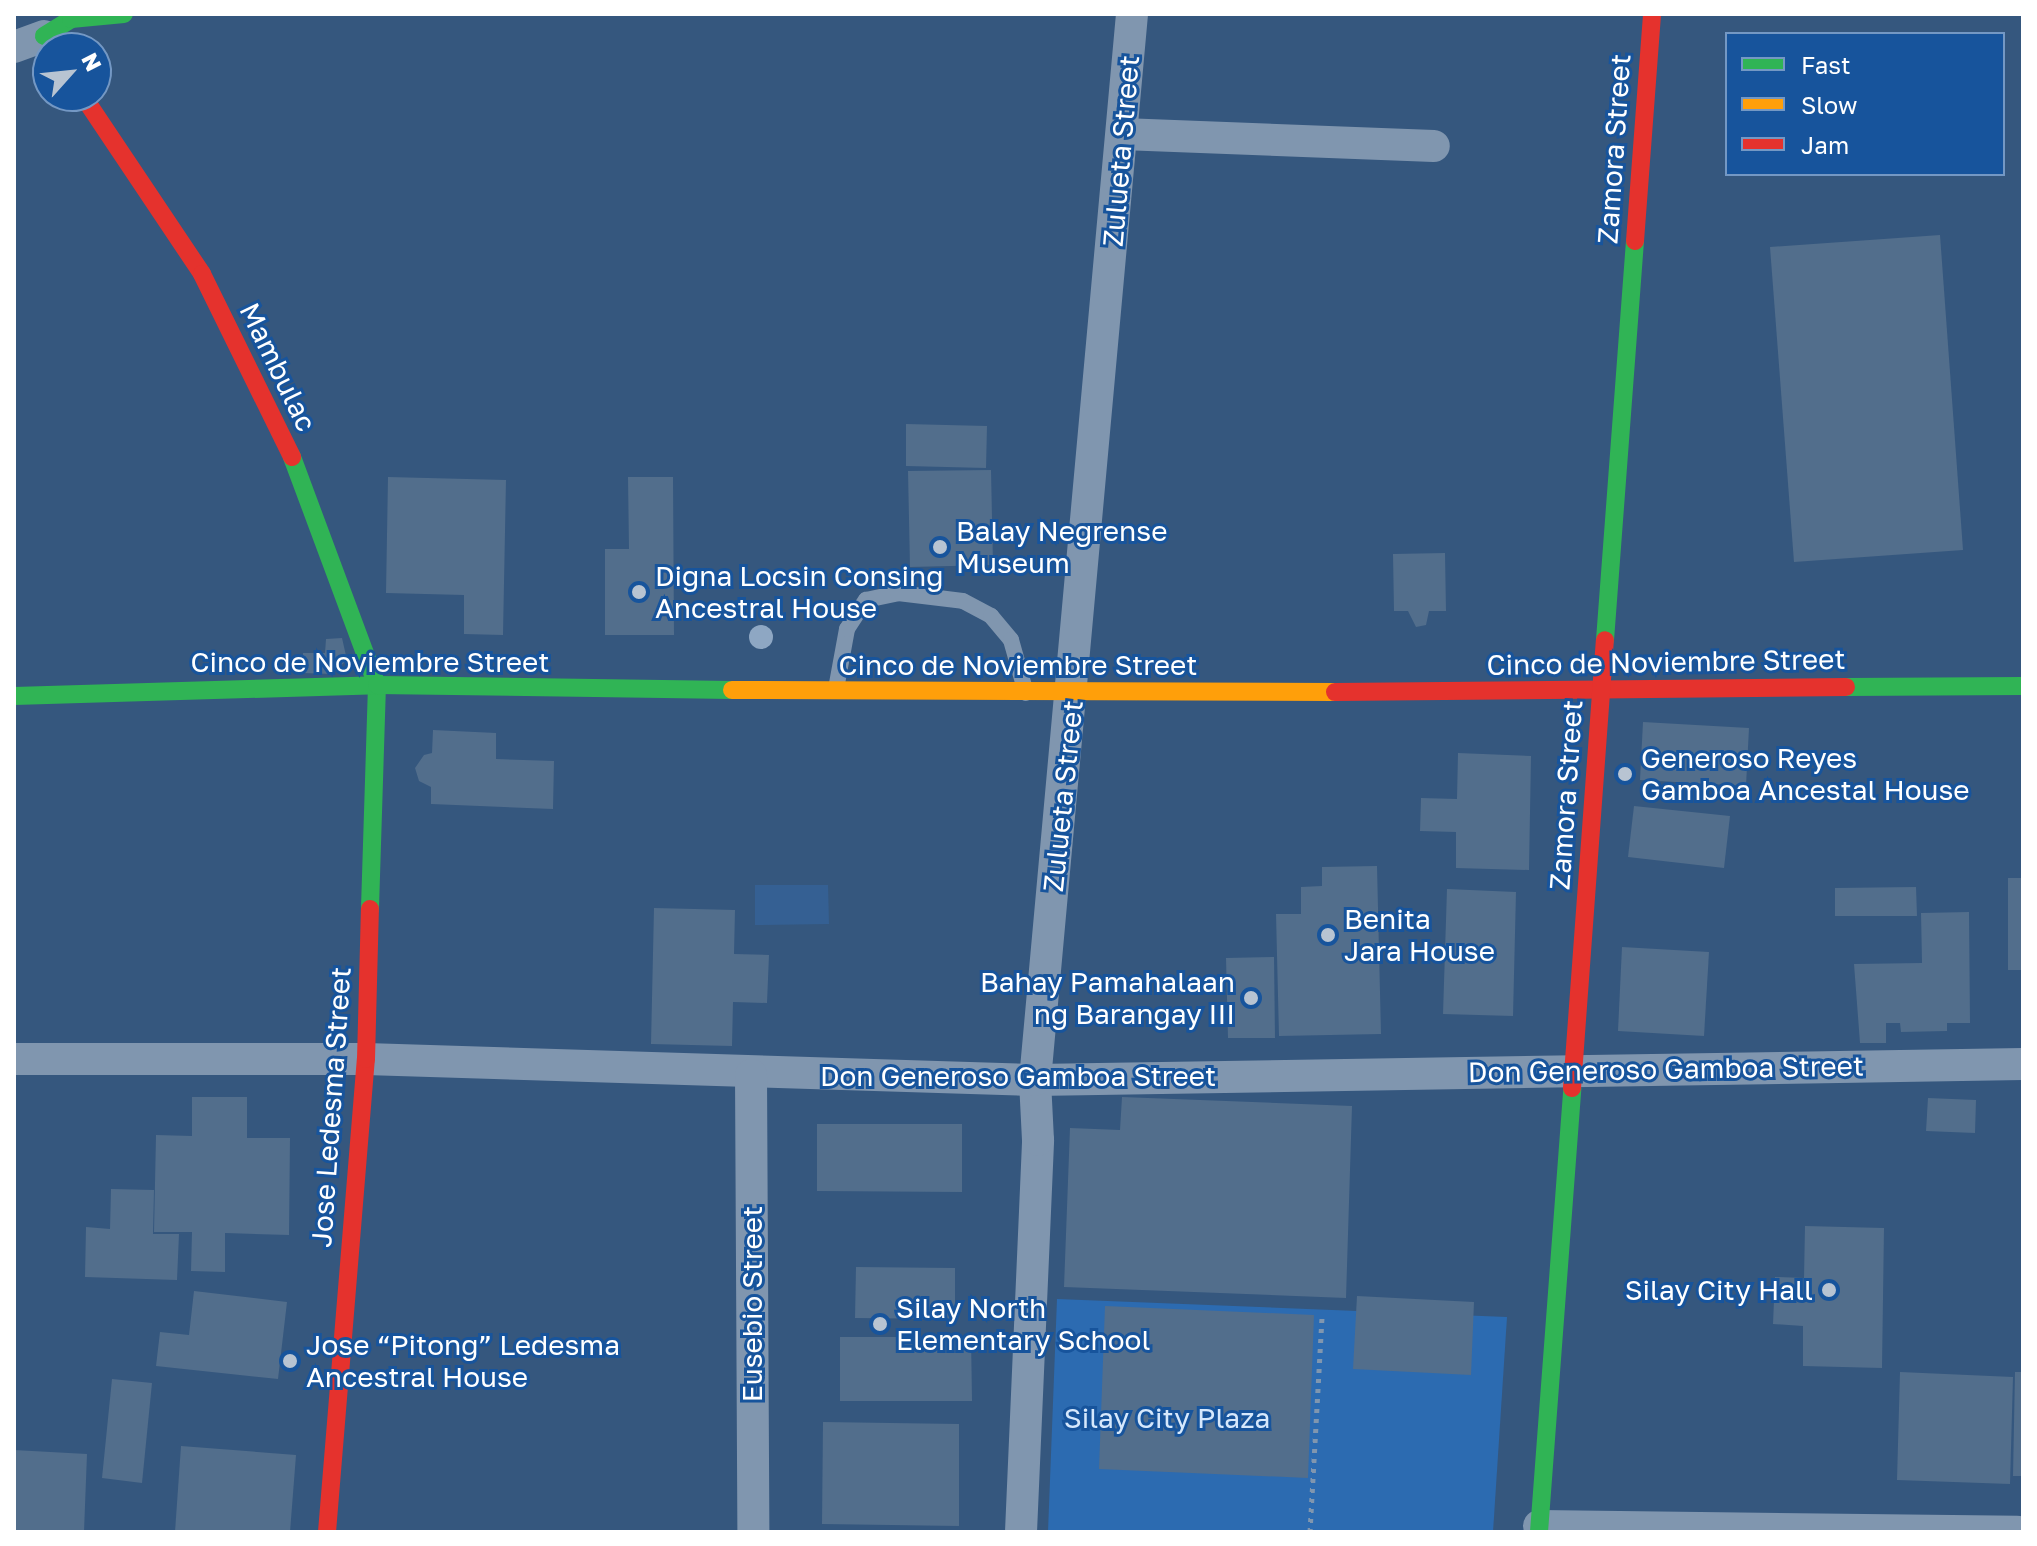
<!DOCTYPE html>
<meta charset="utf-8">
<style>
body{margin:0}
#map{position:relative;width:2037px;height:1546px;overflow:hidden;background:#35577e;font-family:"Golos Text",sans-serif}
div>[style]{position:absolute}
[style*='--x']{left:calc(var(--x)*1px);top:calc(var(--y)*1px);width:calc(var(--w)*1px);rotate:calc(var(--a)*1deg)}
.green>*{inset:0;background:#2c6bb1}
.water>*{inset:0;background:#356093}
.building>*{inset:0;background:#526e8c}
.path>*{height:5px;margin-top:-2.5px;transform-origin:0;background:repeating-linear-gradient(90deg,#8096af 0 4px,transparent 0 10px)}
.lane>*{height:16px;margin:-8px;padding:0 8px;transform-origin:8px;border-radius:8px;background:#8096af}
.street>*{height:32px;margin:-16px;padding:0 16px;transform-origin:16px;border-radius:16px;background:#8096af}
.fast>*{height:18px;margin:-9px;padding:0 9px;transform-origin:9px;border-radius:9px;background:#30b455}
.slow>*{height:18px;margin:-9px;padding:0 9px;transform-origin:9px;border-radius:9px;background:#ff9f0a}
.jam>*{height:18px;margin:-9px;padding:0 9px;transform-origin:9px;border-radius:9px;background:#e5322d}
.trees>*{width:24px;height:24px;margin:-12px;border-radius:50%;background:#8ea7c3}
.dots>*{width:22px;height:22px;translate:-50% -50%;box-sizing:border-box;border:4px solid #17549c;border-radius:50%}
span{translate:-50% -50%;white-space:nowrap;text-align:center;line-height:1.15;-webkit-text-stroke:6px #17549c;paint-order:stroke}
.street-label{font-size:28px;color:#fff}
.poi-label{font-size:28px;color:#fff}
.left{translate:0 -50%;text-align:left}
.right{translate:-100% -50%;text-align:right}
.park-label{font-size:28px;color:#d6e8fc}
.frame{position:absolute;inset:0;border:16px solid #fff;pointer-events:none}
.legend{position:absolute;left:1725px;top:32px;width:280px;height:144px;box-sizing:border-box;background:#17549c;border:2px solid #7498c4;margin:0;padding:10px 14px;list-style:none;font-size:24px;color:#fff}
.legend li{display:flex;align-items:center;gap:16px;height:40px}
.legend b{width:40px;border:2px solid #7498c4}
.north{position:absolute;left:32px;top:32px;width:80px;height:80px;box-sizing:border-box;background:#17549c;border:2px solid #7498c4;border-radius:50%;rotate:63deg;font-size:22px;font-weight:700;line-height:32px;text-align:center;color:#fff}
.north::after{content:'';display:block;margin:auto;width:28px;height:36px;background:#b8c4d2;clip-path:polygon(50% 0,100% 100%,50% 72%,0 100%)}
</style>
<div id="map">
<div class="green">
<div style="clip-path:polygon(1057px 1299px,1507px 1317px,1493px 1532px,1048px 1532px)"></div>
</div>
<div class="water">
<div style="clip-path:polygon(755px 885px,828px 885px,829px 924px,755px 925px)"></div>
</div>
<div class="building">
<div style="clip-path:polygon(1940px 235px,1963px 550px,1794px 562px,1770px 247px)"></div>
<div style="clip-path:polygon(906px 424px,987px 426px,986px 468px,906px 466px)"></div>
<div style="clip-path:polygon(991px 470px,993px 565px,910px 567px,908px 471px)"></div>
<div style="clip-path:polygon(388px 477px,506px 480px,503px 635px,464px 634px,464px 595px,386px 593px)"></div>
<div style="clip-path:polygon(628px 477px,673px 477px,674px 635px,605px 635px,605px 549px,629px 549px)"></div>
<div style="clip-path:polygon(1445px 553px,1446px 611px,1429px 611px,1426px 625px,1416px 627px,1408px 611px,1394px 611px,1393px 554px)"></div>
<div style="clip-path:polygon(342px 638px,347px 660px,332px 674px,303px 673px,303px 653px,325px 653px,326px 639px)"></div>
<div style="clip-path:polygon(1643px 722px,1749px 728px,1746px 786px,1640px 780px)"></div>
<div style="clip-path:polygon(433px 730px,496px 733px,496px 759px,554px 761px,553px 809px,431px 804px,431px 787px,419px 781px,415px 768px,424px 755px,432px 753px)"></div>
<div style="clip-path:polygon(1458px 753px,1531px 756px,1529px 870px,1456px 868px,1456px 832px,1420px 831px,1421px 798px,1457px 799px)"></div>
<div style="clip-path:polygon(1634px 806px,1730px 816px,1724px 868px,1628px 857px)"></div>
<div style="clip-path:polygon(1377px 866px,1381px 1034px,1279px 1036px,1276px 914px,1301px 914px,1301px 887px,1322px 886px,1322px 867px)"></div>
<div style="clip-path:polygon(2008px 878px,2023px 878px,2023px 970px,2008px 970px)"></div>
<div style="clip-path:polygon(1916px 887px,1917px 916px,1835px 916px,1835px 888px)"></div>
<div style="clip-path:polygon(1447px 889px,1516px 892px,1513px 1016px,1443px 1014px)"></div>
<div style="clip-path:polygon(654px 908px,735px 910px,734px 954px,769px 955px,767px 1003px,733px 1002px,732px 1046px,651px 1044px)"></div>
<div style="clip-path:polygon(1969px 912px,1970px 1023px,1947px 1023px,1947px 1031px,1901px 1032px,1900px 1023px,1886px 1023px,1886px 1043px,1860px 1043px,1854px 964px,1922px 963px,1921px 913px)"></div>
<div style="clip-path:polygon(1622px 947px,1709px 952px,1704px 1036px,1618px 1031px)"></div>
<div style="clip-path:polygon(1274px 957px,1275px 1038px,1228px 1038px,1226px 958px)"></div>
<div style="clip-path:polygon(192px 1097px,247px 1097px,247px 1138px,290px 1138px,289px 1235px,225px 1233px,225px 1272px,191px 1271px,192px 1232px,154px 1232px,156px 1135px,192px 1136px)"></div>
<div style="clip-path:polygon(1122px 1097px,1352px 1106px,1346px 1298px,1064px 1287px,1070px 1128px,1120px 1130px)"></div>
<div style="clip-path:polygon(1928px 1098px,1976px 1100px,1975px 1133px,1926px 1131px)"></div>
<div style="clip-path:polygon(817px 1124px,962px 1124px,962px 1192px,817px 1191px)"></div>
<div style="clip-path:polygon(111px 1189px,154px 1190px,153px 1234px,179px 1234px,177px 1280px,85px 1277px,86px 1227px,110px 1229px)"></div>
<div style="clip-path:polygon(1805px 1226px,1884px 1228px,1882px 1368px,1803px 1366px,1803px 1326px,1773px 1324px,1775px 1277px,1804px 1278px)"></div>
<div style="clip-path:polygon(856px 1267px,955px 1268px,955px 1319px,855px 1318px)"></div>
<div style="clip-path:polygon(194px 1291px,287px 1302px,278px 1379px,156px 1366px,160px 1332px,189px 1335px)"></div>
<div style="clip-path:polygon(1357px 1296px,1474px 1302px,1471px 1375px,1353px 1369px)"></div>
<div style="clip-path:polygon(1105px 1306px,1314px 1315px,1308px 1478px,1099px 1469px)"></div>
<div style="clip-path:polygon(840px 1337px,971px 1337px,972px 1401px,840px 1401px)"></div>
<div style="clip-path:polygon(1900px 1372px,2013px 1377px,2010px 1484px,1897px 1480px)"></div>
<div style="clip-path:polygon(2015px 1372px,2023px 1372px,2023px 1476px,2013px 1476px)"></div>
<div style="clip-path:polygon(112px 1379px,152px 1383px,142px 1483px,102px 1478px)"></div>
<div style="clip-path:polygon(823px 1422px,959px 1424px,959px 1526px,822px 1524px)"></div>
<div style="clip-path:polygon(181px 1446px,296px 1455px,290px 1532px,175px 1532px)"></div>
<div style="clip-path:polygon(14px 1450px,87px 1454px,84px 1532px,14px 1532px)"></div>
</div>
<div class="path">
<div style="--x:1310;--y:1532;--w:216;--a:-86.8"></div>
</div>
<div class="lane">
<div style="--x:836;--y:689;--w:61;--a:-79.6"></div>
<div style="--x:847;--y:629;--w:35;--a:-57"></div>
<div style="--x:866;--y:600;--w:33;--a:-12"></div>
<div style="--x:898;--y:593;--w:65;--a:7"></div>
<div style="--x:963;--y:601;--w:32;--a:28"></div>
<div style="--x:991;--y:616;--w:31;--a:50"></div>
<div style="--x:1011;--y:640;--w:55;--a:74.2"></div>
</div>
<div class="street">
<div style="--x:14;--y:47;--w:32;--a:-20"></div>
<div style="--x:1122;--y:134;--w:312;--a:2.2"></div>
<div style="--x:14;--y:1059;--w:352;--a:0"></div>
<div style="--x:366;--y:1059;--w:669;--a:1.8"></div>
<div style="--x:1035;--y:1080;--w:988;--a:-0.93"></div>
<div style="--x:751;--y:1075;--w:457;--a:89.7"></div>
<div style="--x:1539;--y:1526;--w:478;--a:0.7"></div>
<div style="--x:1021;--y:1532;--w:392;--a:-87.5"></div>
<div style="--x:1038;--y:1140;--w:60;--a:-92.9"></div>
<div style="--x:1035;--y:1080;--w:1070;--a:-84.8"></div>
</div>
<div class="fast">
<div style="--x:44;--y:36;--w:32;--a:-32"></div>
<div style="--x:71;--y:19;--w:53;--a:-5.4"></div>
<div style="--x:292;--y:457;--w:243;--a:69.6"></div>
<div style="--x:377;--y:685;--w:224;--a:91.8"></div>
<div style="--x:1605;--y:640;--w:400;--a:-85.7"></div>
<div style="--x:1846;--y:687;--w:177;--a:-0.3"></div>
<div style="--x:14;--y:696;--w:363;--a:-1.7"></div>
<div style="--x:377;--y:685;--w:355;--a:0.8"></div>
<div style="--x:1539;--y:1532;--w:445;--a:-85.7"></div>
</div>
<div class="slow">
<div style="--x:732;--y:690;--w:603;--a:0.19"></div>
</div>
<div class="jam">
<div style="--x:83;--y:96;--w:214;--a:56.2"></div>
<div style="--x:202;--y:274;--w:204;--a:63.8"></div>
<div style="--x:1635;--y:241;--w:228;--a:-85.7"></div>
<div style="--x:1335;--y:692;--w:511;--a:-0.56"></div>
<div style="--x:1572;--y:1088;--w:449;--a:-85.8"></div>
<div style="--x:327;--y:1532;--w:475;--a:-85.3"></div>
<div style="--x:366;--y:1059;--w:150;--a:-88.5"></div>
</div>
<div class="trees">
<div style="left:761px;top:637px"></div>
</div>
<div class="dots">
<div style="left:940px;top:547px;background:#b8c4d2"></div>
<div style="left:639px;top:592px;background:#b8c4d2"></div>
<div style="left:1625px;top:774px;background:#b8c4d2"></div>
<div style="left:1328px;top:935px;background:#b8c4d2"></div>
<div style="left:1251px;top:998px;background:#b8c4d2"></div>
<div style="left:1829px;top:1290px;background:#b8c4d2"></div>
<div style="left:880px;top:1324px;background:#b8c4d2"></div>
<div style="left:290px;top:1361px;background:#b8c4d2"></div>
</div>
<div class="street-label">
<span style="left:1614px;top:149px;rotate:-86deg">Zamora Street</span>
<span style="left:1121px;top:151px;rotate:-85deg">Zulueta Street</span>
<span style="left:278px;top:367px;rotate:64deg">Mambulac</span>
<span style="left:370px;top:662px">Cinco de Noviembre Street</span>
<span style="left:1666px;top:662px;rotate:-1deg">Cinco de Noviembre Street</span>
<span style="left:1018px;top:665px">Cinco de Noviembre Street</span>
<span style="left:1566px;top:795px;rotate:-86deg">Zamora Street</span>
<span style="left:1063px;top:796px;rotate:-84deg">Zulueta Street</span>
<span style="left:1666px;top:1069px;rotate:-1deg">Don Generoso Gamboa Street</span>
<span style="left:1018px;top:1076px">Don Generoso Gamboa Street</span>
<span style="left:331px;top:1107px;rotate:-86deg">Jose Ledesma Street</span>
<span style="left:752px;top:1304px;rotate:-90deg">Eusebio Street</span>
</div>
<div class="poi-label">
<span class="left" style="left:956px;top:547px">Balay Negrense<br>Museum</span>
<span class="left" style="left:655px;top:592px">Digna Locsin Consing<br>Ancestral House</span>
<span class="left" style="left:1641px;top:774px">Generoso Reyes<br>Gamboa Ancestal House</span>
<span class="left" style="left:1344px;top:935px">Benita<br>Jara House</span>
<span class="right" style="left:1235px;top:998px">Bahay Pamahalaan<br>ng Barangay III</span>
<span class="right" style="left:1813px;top:1290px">Silay City Hall</span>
<span class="left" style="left:896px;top:1324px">Silay North<br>Elementary School</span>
<span class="left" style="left:306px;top:1361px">Jose “Pitong” Ledesma<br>Ancestral House</span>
</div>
<div class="park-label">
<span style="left:1167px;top:1418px">Silay City Plaza</span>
</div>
<div class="frame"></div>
<ul class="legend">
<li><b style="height:10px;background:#30b455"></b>Fast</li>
<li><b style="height:10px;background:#ff9f0a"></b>Slow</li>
<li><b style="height:10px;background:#e5322d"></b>Jam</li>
</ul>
<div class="north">N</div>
</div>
